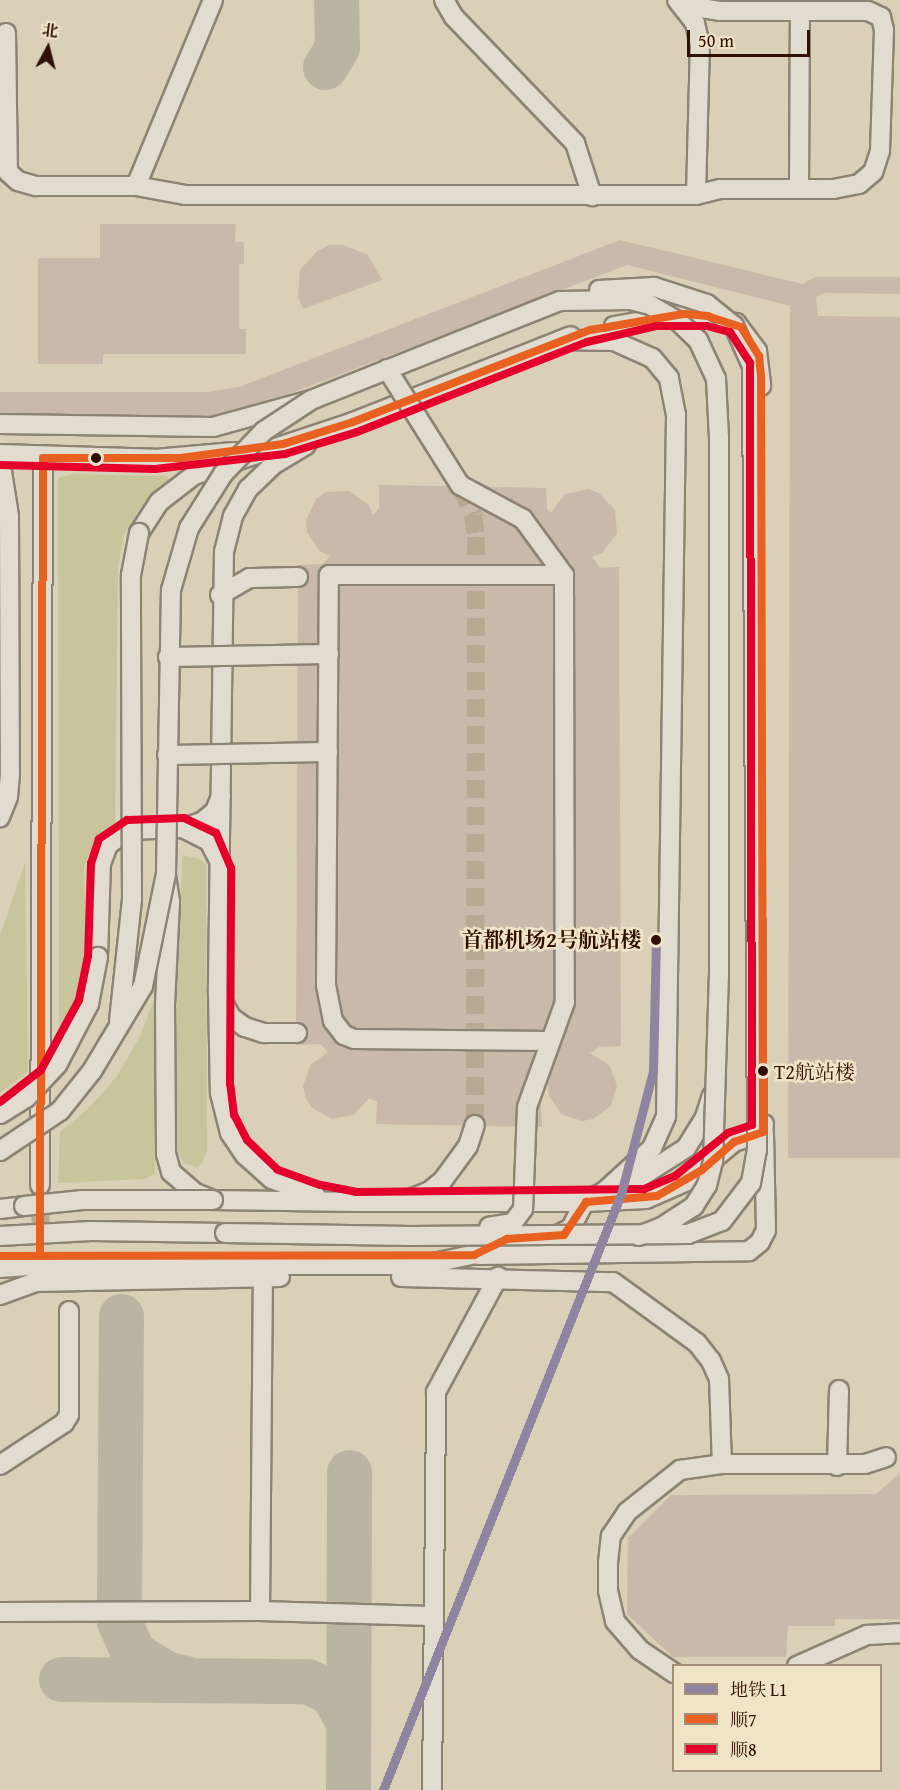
<!DOCTYPE html>
<meta charset="utf-8">
<style>
body{margin:0}
#map{position:relative;width:900px;height:1790px;overflow:hidden;background:#dacfb7;font-family:"Gentium Book Plus","Noto Serif SC",serif}
div>[style]{position:absolute}
[style*='--x']{left:calc(var(--x)*1px);top:calc(var(--y)*1px);width:calc(var(--w)*1px);rotate:calc(var(--a)*1deg)}
.green>*{inset:0;background:#c8c59c}
.taxiway>*{height:45px;margin:-22.5px;padding:0 22.5px;transform-origin:22.5px;border-radius:22.5px;background:#bcb4a2}
.building>*{inset:0;background:#c9b9aa}
.minor-tunnel>*{height:18px;margin-top:-9px;transform-origin:0;background:repeating-linear-gradient(90deg,#b8a993 0 18px,transparent 0 27px)}
.roads{filter:drop-shadow(2px 0 #8d8374) drop-shadow(-2px 0 #8d8374) drop-shadow(0 2px #8d8374) drop-shadow(0 -2px #8d8374)}
.minor>*{height:18px;margin:-9px;padding:0 9px;transform-origin:9px;border-radius:9px;background:#e2dcd0}
.bridges{filter:drop-shadow(2px 0 #8d8374) drop-shadow(-2px 0 #8d8374) drop-shadow(0 2px #8d8374) drop-shadow(0 -2px #8d8374)}
.minor-bridge>*{height:18px;margin:-9px;padding:0 9px;transform-origin:9px;border-radius:9px;background:#e2dcd0}
.bus-1>*{height:8px;margin:-4px;padding:0 4px;transform-origin:4px;border-radius:4px;background:#e86120}
.bus-2>*{height:8px;margin:-4px;padding:0 4px;transform-origin:4px;border-radius:4px;background:#e4002b}
.metro-1>*{height:9px;margin:-4.5px;padding:0 4.5px;transform-origin:4.5px;border-radius:4.5px;background:#9084a0}
.dots>*{width:16px;height:16px;translate:-50% -50%;box-sizing:border-box;border:3px solid #f0e4c7;border-radius:50%}
span{translate:-50% -50%;white-space:nowrap;text-align:center;line-height:1.15;-webkit-text-stroke:5px #f0e4c7;paint-order:stroke}
.bus-label{font-size:20px;color:#301004}
.left{translate:0 -50%;text-align:left}
.stop-label{font-size:21px;color:#301004;font-weight:700}
.right{translate:-100% -50%;text-align:right}
.legend{position:absolute;left:672px;top:1664px;width:210px;height:108px;box-sizing:border-box;background:#f0e4c7;border:2px solid #a38f79;margin:0;padding:8px 10px;list-style:none;font-size:18px;color:#301004}
.legend li{display:flex;align-items:center;gap:12px;height:30px}
.legend b{width:30px;border:2px solid #a38f79}
.north{position:absolute;left:18px;top:18px;width:60px;height:60px;-webkit-text-stroke:4px #f0e4c7;paint-order:stroke;rotate:7deg;font-size:16px;font-weight:700;line-height:24px;text-align:center;color:#301004}
.north::after{content:'';display:block;margin:auto;width:21px;height:27px;background:#301004;clip-path:polygon(50% 0,100% 100%,50% 72%,0 100%)}
.scale{position:absolute;left:687px;top:30px;width:123px;height:27px;box-sizing:border-box;border:3px solid #301004;border-top:0;padding-left:8px;font-size:18px;line-height:21px;white-space:nowrap;color:#301004;-webkit-text-stroke:4px #f0e4c7;paint-order:stroke}
</style>
<div id="map">
<div class="green">
<div style="clip-path:polygon(72px 474px,168px 476px,170px 481px,138px 511px,124px 534px,118px 567px,115px 826px,93px 845px,84px 866px,87px 972px,59px 1039px,58px 478px)"></div>
<div style="clip-path:polygon(183px 855px,200px 859px,206px 865px,207px 1150px,202px 1164px,196px 1167px,184px 1163px,176px 1151px,176px 980px)"></div>
<div style="clip-path:polygon(25px 862px,28px 1072px,0 1093px,0 936px)"></div>
<div style="clip-path:polygon(156px 995px,155px 1174px,145px 1179px,58px 1183px,60px 1132px,91px 1106px,117px 1076px,140px 1036px)"></div>
</div>
<div class="taxiway">
<div style="--x:325;--y:67;--w:23;--a:-59"></div>
<div style="--x:337;--y:47;--w:47;--a:-91.2"></div>
<div style="--x:121;--y:1316;--w:305;--a:90.4"></div>
<div style="--x:119;--y:1621;--w:35;--a:66"></div>
<div style="--x:133;--y:1653;--w:40;--a:32"></div>
<div style="--x:167;--y:1674;--w:19;--a:12"></div>
<div style="--x:61;--y:1679;--w:246;--a:0.5"></div>
<div style="--x:307;--y:1681;--w:26;--a:25"></div>
<div style="--x:331;--y:1692;--w:34;--a:60"></div>
<div style="--x:348;--y:1790;--w:318;--a:-89.8"></div>
</div>
<div class="building">
<div style="clip-path:polygon(100px 224px,236px 224px,235px 242px,244px 242px,244px 264px,239px 264px,239px 329px,246px 329px,246px 354px,103px 354px,103px 364px,38px 364px,38px 258px,100px 258px)"></div>
<div style="clip-path:polygon(620px 240px,803px 284px,815px 277px,900px 277px,900px 294px,825px 293px,816px 297px,818px 316px,900px 317px,900px 1158px,788px 1158px,790px 306px,627px 265px,234px 415px,210px 418px,0 416px,0 392px,208px 392px,239px 387px)"></div>
<div style="clip-path:polygon(330px 245px,343px 245px,368px 255px,382px 280px,303px 309px,298px 297px,300px 270px,317px 251px)"></div>
<div style="clip-path:polygon(379px 485px,546px 488px,547px 509px,551px 513px,565px 494px,588px 489px,599px 493px,615px 510px,617px 533px,603px 552px,592px 557px,600px 568px,619px 567px,621px 1046px,599px 1047px,590px 1053px,609px 1065px,617px 1085px,611px 1106px,593px 1119px,582px 1121px,561px 1114px,549px 1096px,548px 1084px,540px 1090px,542px 1127px,376px 1124px,377px 1102px,369px 1098px,354px 1115px,332px 1119px,312px 1108px,306px 1098px,303px 1087px,310px 1065px,328px 1052px,321px 1044px,296px 1045px,298px 565px,323px 564px,330px 556px,319px 551px,307px 532px,306px 520px,316px 499px,326px 492px,349px 491px,368px 504px,373px 515px,379px 508px)"></div>
<div style="clip-path:polygon(900px 1473px,900px 1619px,835px 1619px,835px 1626px,788px 1626px,786px 1657px,673px 1657px,627px 1614px,628px 1538px,671px 1495px,876px 1494px)"></div>
</div>
<div class="minor-tunnel">
<div style="--x:461;--y:488;--w:30;--a:66"></div>
<div style="--x:473;--y:515;--w:22;--a:82"></div>
<div style="--x:476;--y:537;--w:588;--a:90.1"></div>
<div style="--x:40;--y:1185;--w:58;--a:89"></div>
</div>
<div class="roads">
<div class="minor">
<div style="--x:444;--y:0;--w:20;--a:60"></div>
<div style="--x:454;--y:17;--w:175;--a:46.2"></div>
<div style="--x:575;--y:143;--w:56;--a:72.2"></div>
<div style="--x:682;--y:5;--w:38;--a:9"></div>
<div style="--x:720;--y:11;--w:148;--a:0"></div>
<div style="--x:868;--y:11;--w:14;--a:25"></div>
<div style="--x:881;--y:17;--w:13;--a:77"></div>
<div style="--x:884;--y:30;--w:121;--a:91.9"></div>
<div style="--x:880;--y:151;--w:22;--a:108"></div>
<div style="--x:873;--y:172;--w:18;--a:139"></div>
<div style="--x:859;--y:184;--w:25;--a:169"></div>
<div style="--x:834;--y:189;--w:114;--a:180"></div>
<div style="--x:720;--y:189;--w:25;--a:166"></div>
<div style="--x:6;--y:33;--w:139;--a:89.2"></div>
<div style="--x:8;--y:172;--w:13;--a:42"></div>
<div style="--x:18;--y:181;--w:19;--a:16"></div>
<div style="--x:36;--y:186;--w:100;--a:0"></div>
<div style="--x:136;--y:186;--w:201;--a:-67.5"></div>
<div style="--x:136;--y:186;--w:51;--a:10.2"></div>
<div style="--x:186;--y:195;--w:510;--a:0"></div>
<div style="--x:696;--y:195;--w:150;--a:-88.5"></div>
<div style="--x:700;--y:45;--w:23;--a:-103"></div>
<div style="--x:695;--y:23;--w:29;--a:-128"></div>
<div style="--x:799;--y:189;--w:178;--a:-89.7"></div>
<div style="--x:614;--y:326;--w:70;--a:-9.9"></div>
<div style="--x:683;--y:314;--w:54;--a:9.6"></div>
<div style="--x:736;--y:323;--w:35;--a:53"></div>
<div style="--x:757;--y:351;--w:35;--a:83"></div>
<div style="--x:0;--y:424;--w:213;--a:0.8"></div>
<div style="--x:213;--y:427;--w:102;--a:-15.4"></div>
<div style="--x:306;--y:445;--w:39;--a:149"></div>
<div style="--x:273;--y:465;--w:35;--a:136"></div>
<div style="--x:248;--y:489;--w:31;--a:119"></div>
<div style="--x:233;--y:516;--w:36;--a:104"></div>
<div style="--x:224;--y:551;--w:442;--a:90.8"></div>
<div style="--x:218;--y:993;--w:100;--a:88.9"></div>
<div style="--x:220;--y:1093;--w:41;--a:76"></div>
<div style="--x:230;--y:1133;--w:27;--a:56"></div>
<div style="--x:245;--y:1155;--w:36;--a:42"></div>
<div style="--x:272;--y:1179;--w:46;--a:20.4"></div>
<div style="--x:0;--y:454;--w:155;--a:1.8"></div>
<div style="--x:155;--y:459;--w:79;--a:-5.1"></div>
<div style="--x:0;--y:459;--w:58;--a:81"></div>
<div style="--x:9;--y:516;--w:258;--a:89.8"></div>
<div style="--x:10;--y:774;--w:23;--a:95"></div>
<div style="--x:8;--y:797;--w:22;--a:112"></div>
<div style="--x:139;--y:533;--w:37;--a:-57"></div>
<div style="--x:159;--y:502;--w:44;--a:-37.6"></div>
<div style="--x:194;--y:475;--w:168;--a:-18.4"></div>
<div style="--x:353;--y:422;--w:234;--a:-21.5"></div>
<div style="--x:220;--y:595;--w:34;--a:-30"></div>
<div style="--x:250;--y:578;--w:48;--a:-1.2"></div>
<div style="--x:183;--y:828;--w:29;--a:27"></div>
<div style="--x:209;--y:841;--w:22;--a:63"></div>
<div style="--x:166;--y:876;--w:26;--a:81"></div>
<div style="--x:170;--y:902;--w:103;--a:92.8"></div>
<div style="--x:165;--y:1005;--w:149;--a:89.6"></div>
<div style="--x:166;--y:1154;--w:19;--a:74"></div>
<div style="--x:171;--y:1172;--w:32;--a:41"></div>
<div style="--x:195;--y:1193;--w:19;--a:21"></div>
<div style="--x:213;--y:1200;--w:143;--a:0.8"></div>
<div style="--x:356;--y:1202;--w:230;--a:0"></div>
<div style="--x:586;--y:1202;--w:60;--a:-2.9"></div>
<div style="--x:646;--y:1199;--w:45;--a:-23.7"></div>
<div style="--x:687;--y:1181;--w:61;--a:-39.7"></div>
<div style="--x:734;--y:1142;--w:31;--a:-19"></div>
<div style="--x:763;--y:1132;--w:8;--a:-83"></div>
<div style="--x:98;--y:957;--w:93;--a:-88.2"></div>
<div style="--x:101;--y:864;--w:20;--a:-70"></div>
<div style="--x:108;--y:845;--w:26;--a:-36"></div>
<div style="--x:129;--y:830;--w:54;--a:-2.1"></div>
<div style="--x:183;--y:828;--w:20;--a:-18"></div>
<div style="--x:202;--y:822;--w:17;--a:-40"></div>
<div style="--x:215;--y:811;--w:16;--a:-68"></div>
<div style="--x:220;--y:997;--w:23;--a:61"></div>
<div style="--x:231;--y:1017;--w:17;--a:36"></div>
<div style="--x:245;--y:1027;--w:20;--a:18"></div>
<div style="--x:264;--y:1033;--w:33;--a:0"></div>
<div style="--x:40;--y:1185;--w:727;--a:-89.76"></div>
<div style="--x:608;--y:1198;--w:93;--a:-32.7"></div>
<div style="--x:686;--y:1148;--w:36;--a:-58"></div>
<div style="--x:705;--y:1117;--w:22;--a:-72"></div>
<div style="--x:410;--y:1199;--w:22;--a:-22"></div>
<div style="--x:430;--y:1191;--w:17;--a:-40"></div>
<div style="--x:443;--y:1180;--w:42;--a:-53.7"></div>
<div style="--x:468;--y:1146;--w:22;--a:-72"></div>
<div style="--x:0;--y:1209;--w:24;--a:-7"></div>
<div style="--x:0;--y:1236;--w:91;--a:-3.1"></div>
<div style="--x:91;--y:1231;--w:134;--a:0.9"></div>
<div style="--x:554;--y:1237;--w:19;--a:-28"></div>
<div style="--x:571;--y:1228;--w:27;--a:-63"></div>
<div style="--x:583;--y:1204;--w:26;--a:-31"></div>
<div style="--x:605;--y:1191;--w:64;--a:-42.5"></div>
<div style="--x:652;--y:1148;--w:35;--a:-66"></div>
<div style="--x:666;--y:1116;--w:701;--a:-89.18"></div>
<div style="--x:676;--y:415;--w:38;--a:-101"></div>
<div style="--x:669;--y:378;--w:26;--a:-130"></div>
<div style="--x:652;--y:358;--w:42;--a:-155.9"></div>
<div style="--x:614;--y:341;--w:53;--a:-178.9"></div>
<div style="--x:479;--y:1255;--w:270;--a:-0.8"></div>
<div style="--x:749;--y:1251;--w:14;--a:-39"></div>
<div style="--x:760;--y:1242;--w:13;--a:-63"></div>
<div style="--x:766;--y:1230;--w:97;--a:-91.2"></div>
<div style="--x:0;--y:1268;--w:39;--a:-4"></div>
<div style="--x:39;--y:1265;--w:385;--a:0"></div>
<div style="--x:424;--y:1265;--w:58;--a:-11.9"></div>
<div style="--x:481;--y:1253;--w:22;--a:-32"></div>
<div style="--x:500;--y:1241;--w:18;--a:-9"></div>
<div style="--x:401;--y:1277;--w:212;--a:1.4"></div>
<div style="--x:613;--y:1282;--w:104;--a:36"></div>
<div style="--x:697;--y:1343;--w:23;--a:52"></div>
<div style="--x:711;--y:1361;--w:20;--a:66"></div>
<div style="--x:719;--y:1379;--w:85;--a:88"></div>
<div style="--x:0;--y:1295;--w:38;--a:-20"></div>
<div style="--x:36;--y:1282;--w:244;--a:-1.2"></div>
<div style="--x:0;--y:1465;--w:77;--a:-33.3"></div>
<div style="--x:64;--y:1423;--w:9;--a:-58"></div>
<div style="--x:69;--y:1415;--w:104;--a:-90"></div>
<div style="--x:837;--y:1466;--w:76;--a:-88.5"></div>
<div style="--x:260;--y:1611;--w:334;--a:-89.5"></div>
<div style="--x:0;--y:1612;--w:260;--a:-0.2"></div>
<div style="--x:260;--y:1611;--w:171;--a:1.7"></div>
<div style="--x:797;--y:1666;--w:77;--a:-23.9"></div>
<div style="--x:867;--y:1635;--w:33;--a:-3"></div>
<div style="--x:674;--y:1673;--w:41;--a:-145.9"></div>
<div style="--x:640;--y:1650;--w:38;--a:-131"></div>
<div style="--x:615;--y:1621;--w:31;--a:-103"></div>
<div style="--x:608;--y:1591;--w:28;--a:-90"></div>
<div style="--x:608;--y:1563;--w:27;--a:-84"></div>
<div style="--x:611;--y:1536;--w:29;--a:-56"></div>
<div style="--x:627;--y:1512;--w:68;--a:-38.4"></div>
<div style="--x:680;--y:1470;--w:42;--a:-8.1"></div>
<div style="--x:722;--y:1464;--w:143;--a:0"></div>
<div style="--x:865;--y:1464;--w:22;--a:-18"></div>
<div style="--x:432;--y:1790;--w:398;--a:-89.4"></div>
<div style="--x:436;--y:1392;--w:131;--a:-61.7"></div>
</div>
</div>
<div class="bridges">
<div class="minor-bridge">
<div style="--x:387;--y:369;--w:137;--a:57.8"></div>
<div style="--x:460;--y:485;--w:72;--a:28.4"></div>
<div style="--x:523;--y:519;--w:69;--a:53.8"></div>
<div style="--x:564;--y:575;--w:427;--a:89.9"></div>
<div style="--x:565;--y:1002;--w:112;--a:109.9"></div>
<div style="--x:527;--y:1107;--w:102;--a:92.2"></div>
<div style="--x:523;--y:1209;--w:17;--a:126"></div>
<div style="--x:513;--y:1223;--w:24;--a:171"></div>
<div style="--x:168;--y:657;--w:161;--a:-1.1"></div>
<div style="--x:167;--y:755;--w:161;--a:-1.1"></div>
<div style="--x:119;--y:1021;--w:123;--a:-83.9"></div>
<div style="--x:132;--y:899;--w:324;--a:-90.2"></div>
<div style="--x:131;--y:575;--w:43;--a:-79.2"></div>
<div style="--x:549;--y:1041;--w:195;--a:-179.4"></div>
<div style="--x:354;--y:1039;--w:11;--a:-158"></div>
<div style="--x:344;--y:1035;--w:18;--a:-128"></div>
<div style="--x:333;--y:1021;--w:37;--a:-101"></div>
<div style="--x:326;--y:985;--w:410;--a:-89.6"></div>
<div style="--x:329;--y:575;--w:235;--a:0"></div>
<div style="--x:0;--y:1114;--w:31;--a:-32"></div>
<div style="--x:26;--y:1098;--w:45;--a:-46.8"></div>
<div style="--x:57;--y:1065;--w:69;--a:-62.3"></div>
<div style="--x:89;--y:1004;--w:48;--a:-79.2"></div>
<div style="--x:0;--y:1151;--w:72;--a:-33.7"></div>
<div style="--x:60;--y:1111;--w:51;--a:-51.3"></div>
<div style="--x:92;--y:1071;--w:99;--a:-59"></div>
<div style="--x:143;--y:986;--w:114;--a:-78.4"></div>
<div style="--x:166;--y:874;--w:284;--a:-89"></div>
<div style="--x:171;--y:590;--w:65;--a:-73.8"></div>
<div style="--x:189;--y:528;--w:64;--a:-57.8"></div>
<div style="--x:223;--y:474;--w:59;--a:-46.4"></div>
<div style="--x:264;--y:431;--w:56;--a:-33.4"></div>
<div style="--x:311;--y:400;--w:268;--a:-21.7"></div>
<div style="--x:560;--y:301;--w:70;--a:-0.8"></div>
<div style="--x:630;--y:300;--w:21;--a:14"></div>
<div style="--x:650;--y:305;--w:32;--a:30"></div>
<div style="--x:678;--y:321;--w:28;--a:44"></div>
<div style="--x:698;--y:340;--w:43;--a:65.2"></div>
<div style="--x:716;--y:379;--w:59;--a:87.1"></div>
<div style="--x:719;--y:438;--w:535;--a:90"></div>
<div style="--x:719;--y:973;--w:188;--a:91.8"></div>
<div style="--x:713;--y:1161;--w:25;--a:104"></div>
<div style="--x:707;--y:1185;--w:25;--a:122"></div>
<div style="--x:694;--y:1206;--w:38;--a:147"></div>
<div style="--x:662;--y:1227;--w:25;--a:159"></div>
<div style="--x:24;--y:1206;--w:59;--a:-5.8"></div>
<div style="--x:83;--y:1200;--w:130;--a:0"></div>
<div style="--x:225;--y:1233;--w:185;--a:0.9"></div>
<div style="--x:410;--y:1236;--w:278;--a:-0.4"></div>
<div style="--x:688;--y:1234;--w:36;--a:-21"></div>
<div style="--x:722;--y:1221;--w:48;--a:-52.7"></div>
<div style="--x:751;--y:1183;--w:34;--a:-80"></div>
<div style="--x:757;--y:1150;--w:784;--a:-90.37"></div>
<div style="--x:752;--y:366;--w:44;--a:-114.2"></div>
<div style="--x:734;--y:326;--w:35;--a:-141"></div>
<div style="--x:707;--y:304;--w:56;--a:-162.2"></div>
<div style="--x:654;--y:287;--w:55;--a:176.9"></div>
</div>
</div>
<div class="bus-1">
<div style="--x:0;--y:1256;--w:474;--a:-0.1"></div>
<div style="--x:474;--y:1255;--w:37;--a:-26"></div>
<div style="--x:507;--y:1239;--w:57;--a:-4"></div>
<div style="--x:564;--y:1235;--w:40;--a:-56"></div>
<div style="--x:586;--y:1202;--w:71;--a:-4.8"></div>
<div style="--x:657;--y:1196;--w:52;--a:-30"></div>
<div style="--x:702;--y:1170;--w:43;--a:-41.2"></div>
<div style="--x:734;--y:1142;--w:31;--a:-19"></div>
<div style="--x:763;--y:1132;--w:755;--a:-90.15"></div>
<div style="--x:761;--y:377;--w:21;--a:-95"></div>
<div style="--x:759;--y:356;--w:34;--a:-122"></div>
<div style="--x:741;--y:327;--w:35;--a:-162"></div>
<div style="--x:708;--y:316;--w:25;--a:-175"></div>
<div style="--x:683;--y:314;--w:94;--a:170.2"></div>
<div style="--x:590;--y:330;--w:254;--a:158.8"></div>
<div style="--x:353;--y:422;--w:73;--a:162.6"></div>
<div style="--x:283;--y:444;--w:103;--a:172.2"></div>
<div style="--x:181;--y:458;--w:138;--a:180"></div>
<div style="--x:43;--y:458;--w:797;--a:90.22"></div>
</div>
<div class="bus-2">
<div style="--x:0;--y:465;--w:155;--a:1.5"></div>
<div style="--x:155;--y:469;--w:131;--a:-6.6"></div>
<div style="--x:285;--y:454;--w:75;--a:-17"></div>
<div style="--x:357;--y:432;--w:247;--a:-21.4"></div>
<div style="--x:587;--y:342;--w:72;--a:-12.9"></div>
<div style="--x:657;--y:326;--w:50;--a:0"></div>
<div style="--x:707;--y:326;--w:24;--a:15"></div>
<div style="--x:730;--y:332;--w:37;--a:57"></div>
<div style="--x:750;--y:363;--w:762;--a:89.85"></div>
<div style="--x:752;--y:1125;--w:25;--a:162"></div>
<div style="--x:728;--y:1133;--w:68;--a:140.9"></div>
<div style="--x:675;--y:1176;--w:34;--a:157"></div>
<div style="--x:644;--y:1189;--w:287;--a:179.4"></div>
<div style="--x:357;--y:1192;--w:38;--a:-169"></div>
<div style="--x:320;--y:1185;--w:45;--a:-160.3"></div>
<div style="--x:278;--y:1170;--w:43;--a:-135.9"></div>
<div style="--x:247;--y:1140;--w:28;--a:-117"></div>
<div style="--x:234;--y:1115;--w:31;--a:-97"></div>
<div style="--x:230;--y:1084;--w:216;--a:-89.7"></div>
<div style="--x:231;--y:868;--w:38;--a:-113"></div>
<div style="--x:216;--y:833;--w:35;--a:-155"></div>
<div style="--x:184;--y:818;--w:57;--a:178"></div>
<div style="--x:127;--y:820;--w:34;--a:146"></div>
<div style="--x:99;--y:839;--w:25;--a:108"></div>
<div style="--x:91;--y:863;--w:93;--a:91.8"></div>
<div style="--x:88;--y:956;--w:45;--a:101.6"></div>
<div style="--x:79;--y:1000;--w:80;--a:118.5"></div>
<div style="--x:41;--y:1070;--w:52;--a:142"></div>
</div>
<div class="metro-1">
<div style="--x:383;--y:1790;--w:642;--a:-68.23"></div>
<div style="--x:621;--y:1194;--w:127;--a:-75.4"></div>
<div style="--x:653;--y:1071;--w:131;--a:-88.7"></div>
</div>
<div class="dots">
<div style="left:96px;top:458px;background:#301004"></div>
<div style="left:656px;top:940px;background:#301004"></div>
<div style="left:763px;top:1071px;background:#301004"></div>
</div>
<div class="bus-label">
<span class="left" style="left:774px;top:1071px">T2航站楼</span>
</div>
<div class="stop-label">
<span class="right" style="left:641px;top:940px">首都机场2号航站楼</span>
</div>
<ul class="legend">
<li><b style="height:8px;background:#9084a0"></b>地铁 L1</li>
<li><b style="height:8px;background:#e86120"></b>顺7</li>
<li><b style="height:8px;background:#e4002b"></b>顺8</li>
</ul>
<div class="north">北</div>
<div class="scale">50 m</div>
</div>
